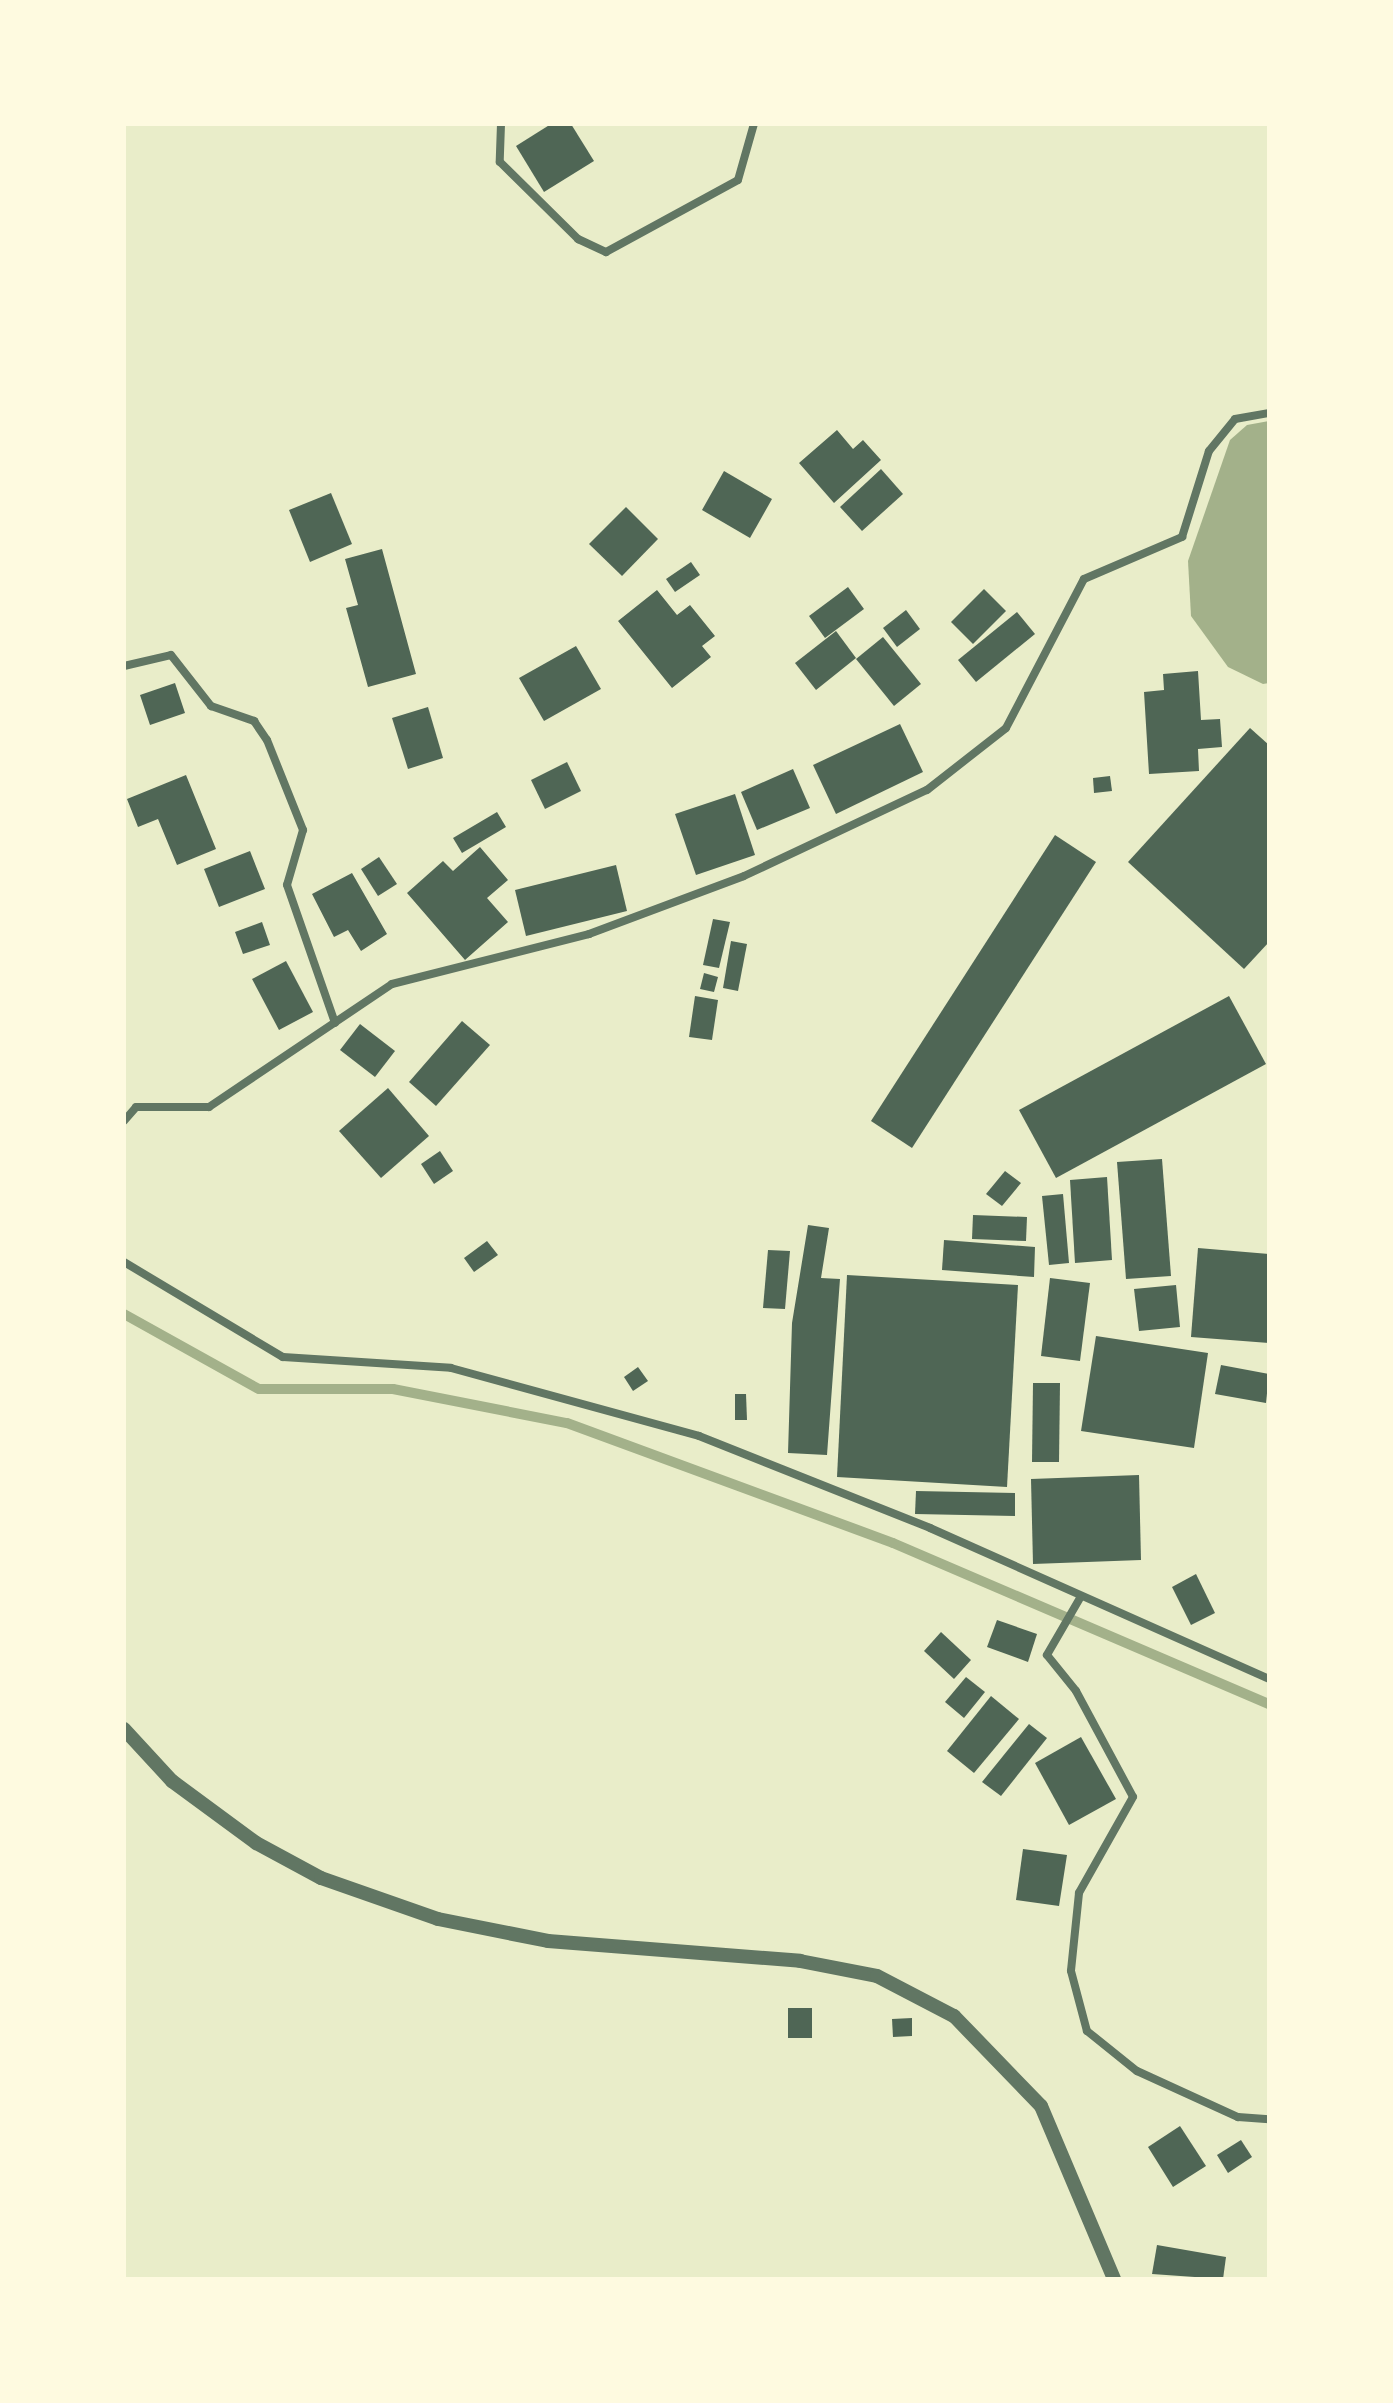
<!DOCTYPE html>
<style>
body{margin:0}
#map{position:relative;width:1393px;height:2403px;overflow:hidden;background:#e9edc9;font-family:Figtree,sans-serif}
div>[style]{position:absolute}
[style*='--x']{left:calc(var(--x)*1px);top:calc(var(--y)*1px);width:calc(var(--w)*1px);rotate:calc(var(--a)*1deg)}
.water>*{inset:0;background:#a3b18a}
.stream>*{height:10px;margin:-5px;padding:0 5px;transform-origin:5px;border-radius:5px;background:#a3b18a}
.building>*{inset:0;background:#4f6655}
.minor>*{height:8px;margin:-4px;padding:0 4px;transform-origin:4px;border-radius:4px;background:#617663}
.tertiary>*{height:14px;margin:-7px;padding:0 7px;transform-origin:7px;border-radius:7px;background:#617663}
span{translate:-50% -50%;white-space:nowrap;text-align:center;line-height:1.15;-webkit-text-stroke:7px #fefae0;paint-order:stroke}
.frame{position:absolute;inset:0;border:126px solid #fefae0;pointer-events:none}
</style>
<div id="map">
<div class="water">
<div style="clip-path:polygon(1269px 421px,1269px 683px,1263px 684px,1228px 667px,1191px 616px,1188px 561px,1230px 440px,1247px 425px)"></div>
</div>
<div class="stream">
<div style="--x:124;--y:1314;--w:154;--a:29.1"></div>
<div style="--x:259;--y:1389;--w:134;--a:0"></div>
<div style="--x:393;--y:1389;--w:177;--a:11.1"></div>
<div style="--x:567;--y:1423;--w:347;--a:20.2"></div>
<div style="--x:893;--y:1543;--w:409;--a:23.2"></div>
</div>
<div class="building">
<div style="clip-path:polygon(551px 124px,571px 124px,594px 161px,544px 192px,516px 146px)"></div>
<div style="clip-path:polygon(837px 430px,853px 449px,863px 440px,881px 460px,834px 503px,799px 463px)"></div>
<div style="clip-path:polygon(881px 469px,903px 494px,862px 531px,840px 507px)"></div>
<div style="clip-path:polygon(724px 471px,772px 499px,750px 538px,702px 510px)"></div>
<div style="clip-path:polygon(331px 493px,352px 544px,310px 562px,289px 510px)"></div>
<div style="clip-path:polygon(626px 507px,658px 539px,622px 576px,589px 544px)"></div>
<div style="clip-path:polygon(382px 549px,416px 674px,368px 687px,346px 608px,358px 605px,345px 559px)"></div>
<div style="clip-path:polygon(691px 562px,700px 575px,675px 592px,666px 579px)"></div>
<div style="clip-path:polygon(848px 587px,864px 609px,825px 638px,809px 616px)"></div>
<div style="clip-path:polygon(984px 589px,1006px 611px,973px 644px,951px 622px)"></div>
<div style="clip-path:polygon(657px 590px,677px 615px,690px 605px,715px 636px,702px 646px,711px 657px,672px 688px,618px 621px)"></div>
<div style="clip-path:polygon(906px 610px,920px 629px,897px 647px,883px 628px)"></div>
<div style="clip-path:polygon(1017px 612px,1035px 634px,976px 682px,958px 660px)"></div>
<div style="clip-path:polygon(836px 631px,856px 658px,816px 690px,795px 663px)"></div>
<div style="clip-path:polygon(883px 637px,921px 684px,894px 706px,856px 659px)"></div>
<div style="clip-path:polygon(576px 646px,601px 689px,544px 721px,519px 678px)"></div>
<div style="clip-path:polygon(1198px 671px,1201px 720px,1220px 719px,1222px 747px,1198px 749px,1199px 771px,1149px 774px,1144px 692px,1164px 690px,1163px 674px)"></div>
<div style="clip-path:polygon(175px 683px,185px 713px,150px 725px,140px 695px)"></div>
<div style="clip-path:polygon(428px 707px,443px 758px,408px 769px,392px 718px)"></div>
<div style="clip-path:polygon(900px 724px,923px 772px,836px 814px,813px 765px)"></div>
<div style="clip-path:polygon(1250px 728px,1269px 745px,1269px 942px,1244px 969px,1128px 862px)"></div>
<div style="clip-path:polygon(567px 762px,581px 791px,545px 809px,531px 780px)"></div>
<div style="clip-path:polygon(793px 769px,810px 808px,757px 830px,741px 792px)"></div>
<div style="clip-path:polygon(186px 775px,216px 849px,177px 865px,158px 819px,138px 827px,127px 799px)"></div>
<div style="clip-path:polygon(1110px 776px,1112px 791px,1094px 793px,1093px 778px)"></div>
<div style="clip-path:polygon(735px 794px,755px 855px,696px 875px,675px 814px)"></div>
<div style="clip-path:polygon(497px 812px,506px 827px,462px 853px,453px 838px)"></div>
<div style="clip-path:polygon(1055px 835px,1096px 862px,912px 1148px,871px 1121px)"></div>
<div style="clip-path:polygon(480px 847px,508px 880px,487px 898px,508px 922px,465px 960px,407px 893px,443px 861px,453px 871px)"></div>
<div style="clip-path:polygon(250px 851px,265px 889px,219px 907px,204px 869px)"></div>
<div style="clip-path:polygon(379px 857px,397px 884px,378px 896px,361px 869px)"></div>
<div style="clip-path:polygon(616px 865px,627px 911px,526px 936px,515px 890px)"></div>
<div style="clip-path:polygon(352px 873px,387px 934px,361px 951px,348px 930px,334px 937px,312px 894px)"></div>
<div style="clip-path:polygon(713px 919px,730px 922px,719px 968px,703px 965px)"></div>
<div style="clip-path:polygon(262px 922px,270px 945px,243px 954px,235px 932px)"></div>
<div style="clip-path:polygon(731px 941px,747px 944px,738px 991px,723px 988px)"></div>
<div style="clip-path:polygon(286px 961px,313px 1012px,279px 1030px,252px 979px)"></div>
<div style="clip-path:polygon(704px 973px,718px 977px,714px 992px,700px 989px)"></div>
<div style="clip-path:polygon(695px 996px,718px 1000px,712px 1040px,689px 1037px)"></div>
<div style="clip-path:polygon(1229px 996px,1266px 1064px,1056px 1178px,1019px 1110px)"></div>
<div style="clip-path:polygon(462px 1021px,490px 1045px,436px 1106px,409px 1082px)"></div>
<div style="clip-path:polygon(360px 1024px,395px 1051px,375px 1077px,340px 1050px)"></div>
<div style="clip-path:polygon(388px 1088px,429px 1136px,381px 1178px,339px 1131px)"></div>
<div style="clip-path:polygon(440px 1151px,453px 1171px,434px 1184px,421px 1164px)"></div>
<div style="clip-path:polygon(1162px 1159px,1171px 1276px,1126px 1279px,1117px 1162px)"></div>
<div style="clip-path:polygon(1005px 1171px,1021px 1183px,1002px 1206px,986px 1194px)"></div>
<div style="clip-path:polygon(1107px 1177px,1112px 1260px,1075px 1263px,1070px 1180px)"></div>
<div style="clip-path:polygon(1063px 1194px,1069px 1263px,1049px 1265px,1042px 1196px)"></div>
<div style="clip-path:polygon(973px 1215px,1027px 1217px,1026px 1241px,972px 1239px)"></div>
<div style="clip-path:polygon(808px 1225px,829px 1228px,821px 1278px,840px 1279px,827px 1455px,788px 1453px,792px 1323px)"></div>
<div style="clip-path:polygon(944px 1240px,1035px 1247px,1034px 1277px,942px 1270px)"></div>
<div style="clip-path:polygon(487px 1241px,498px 1255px,474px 1272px,464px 1258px)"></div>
<div style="clip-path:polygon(1198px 1248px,1269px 1254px,1269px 1343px,1191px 1337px)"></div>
<div style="clip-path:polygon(768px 1250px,790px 1251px,785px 1309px,763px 1308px)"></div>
<div style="clip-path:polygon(847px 1275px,1018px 1285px,1007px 1487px,837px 1477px)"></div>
<div style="clip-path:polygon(1050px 1278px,1090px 1283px,1080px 1361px,1041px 1356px)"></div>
<div style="clip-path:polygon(1176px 1285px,1180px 1327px,1139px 1331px,1134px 1289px)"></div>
<div style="clip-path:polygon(1096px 1336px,1208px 1353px,1194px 1448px,1081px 1431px)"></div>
<div style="clip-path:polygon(1221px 1365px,1269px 1374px,1266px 1403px,1215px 1394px)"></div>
<div style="clip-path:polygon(638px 1367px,648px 1381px,633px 1391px,624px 1377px)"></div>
<div style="clip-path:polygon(1033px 1383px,1060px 1383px,1059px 1462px,1032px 1462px)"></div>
<div style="clip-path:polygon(735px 1394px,746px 1394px,747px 1420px,735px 1420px)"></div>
<div style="clip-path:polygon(1139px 1475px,1141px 1560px,1033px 1564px,1031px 1479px)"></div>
<div style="clip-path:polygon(916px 1491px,1015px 1493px,1015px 1516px,915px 1514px)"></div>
<div style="clip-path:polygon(1196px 1574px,1215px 1613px,1191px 1625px,1172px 1587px)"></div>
<div style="clip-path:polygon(997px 1620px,1037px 1634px,1028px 1662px,987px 1647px)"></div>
<div style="clip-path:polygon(941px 1632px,971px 1660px,954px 1679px,924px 1651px)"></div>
<div style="clip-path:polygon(966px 1677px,985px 1692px,964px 1718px,945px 1702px)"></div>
<div style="clip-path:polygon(991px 1696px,1019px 1719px,974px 1773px,947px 1751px)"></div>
<div style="clip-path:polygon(1029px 1724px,1047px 1738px,1001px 1796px,982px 1782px)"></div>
<div style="clip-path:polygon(1081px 1737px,1116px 1799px,1069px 1825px,1035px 1763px)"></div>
<div style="clip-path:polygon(1023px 1849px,1067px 1855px,1059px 1906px,1016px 1900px)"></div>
<div style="clip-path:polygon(788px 2008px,812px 2008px,812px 2038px,788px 2038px)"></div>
<div style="clip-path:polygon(912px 2018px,912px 2036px,893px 2037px,892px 2019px)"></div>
<div style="clip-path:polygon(1180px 2126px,1206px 2166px,1173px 2187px,1148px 2147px)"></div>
<div style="clip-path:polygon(1241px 2140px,1252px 2157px,1228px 2173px,1217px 2155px)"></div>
<div style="clip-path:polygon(1157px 2245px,1226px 2257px,1223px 2279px,1152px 2274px)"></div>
</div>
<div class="minor">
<div style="--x:501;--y:124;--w:38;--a:92"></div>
<div style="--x:500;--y:162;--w:110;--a:44.6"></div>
<div style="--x:578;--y:239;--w:31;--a:25"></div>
<div style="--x:606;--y:252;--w:150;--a:-28.6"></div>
<div style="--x:738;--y:180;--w:58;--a:-74.1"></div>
<div style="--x:124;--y:666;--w:48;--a:-13.2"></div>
<div style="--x:171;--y:655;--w:65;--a:51.9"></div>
<div style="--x:211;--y:706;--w:46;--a:19.2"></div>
<div style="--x:254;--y:721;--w:23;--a:56"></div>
<div style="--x:267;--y:740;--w:97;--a:68.2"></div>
<div style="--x:303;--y:830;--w:57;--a:106.2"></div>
<div style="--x:287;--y:885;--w:146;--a:70.8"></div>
<div style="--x:124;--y:1121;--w:18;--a:-49"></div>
<div style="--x:136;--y:1107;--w:73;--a:0"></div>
<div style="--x:209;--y:1107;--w:220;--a:-33.9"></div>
<div style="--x:392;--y:984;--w:203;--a:-14.2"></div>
<div style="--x:589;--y:934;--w:165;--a:-20.5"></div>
<div style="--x:744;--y:876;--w:202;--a:-25.2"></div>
<div style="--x:927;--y:790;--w:100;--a:-38.1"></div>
<div style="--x:1006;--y:728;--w:168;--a:-62.4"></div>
<div style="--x:1084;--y:579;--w:107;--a:-23.2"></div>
<div style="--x:1182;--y:537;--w:90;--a:-72.6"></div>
<div style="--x:1209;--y:451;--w:41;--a:-50.9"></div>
<div style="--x:1235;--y:419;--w:35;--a:-10"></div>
<div style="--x:124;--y:1262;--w:185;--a:30.9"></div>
<div style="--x:283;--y:1357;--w:168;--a:3.7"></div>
<div style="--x:451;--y:1368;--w:257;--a:15.3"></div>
<div style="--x:699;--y:1436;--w:249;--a:21.7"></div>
<div style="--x:930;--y:1528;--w:371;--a:24"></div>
<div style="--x:1080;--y:1598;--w:66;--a:120.1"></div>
<div style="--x:1047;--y:1655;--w:46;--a:51.1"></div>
<div style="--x:1076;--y:1691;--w:120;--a:61.7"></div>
<div style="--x:1133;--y:1797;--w:110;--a:119.4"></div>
<div style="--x:1079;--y:1893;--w:78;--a:95.9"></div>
<div style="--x:1071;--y:1971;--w:62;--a:75.1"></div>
<div style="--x:1087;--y:2031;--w:64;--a:38.7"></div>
<div style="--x:1137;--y:2071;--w:111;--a:24.5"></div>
<div style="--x:1238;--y:2117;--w:31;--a:4"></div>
</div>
<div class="tertiary">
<div style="--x:124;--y:1729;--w:71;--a:47.3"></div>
<div style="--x:172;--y:1781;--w:104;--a:36.4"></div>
<div style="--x:256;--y:1843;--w:74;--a:28.3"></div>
<div style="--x:321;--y:1878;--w:124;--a:19.3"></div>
<div style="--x:438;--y:1919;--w:112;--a:11.3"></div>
<div style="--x:548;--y:1941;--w:253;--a:4.5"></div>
<div style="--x:800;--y:1961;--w:78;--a:11"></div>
<div style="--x:877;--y:1976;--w:87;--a:27.5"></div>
<div style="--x:954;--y:2016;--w:125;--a:46"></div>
<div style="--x:1041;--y:2106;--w:188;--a:67.1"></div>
</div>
<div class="frame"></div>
</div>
